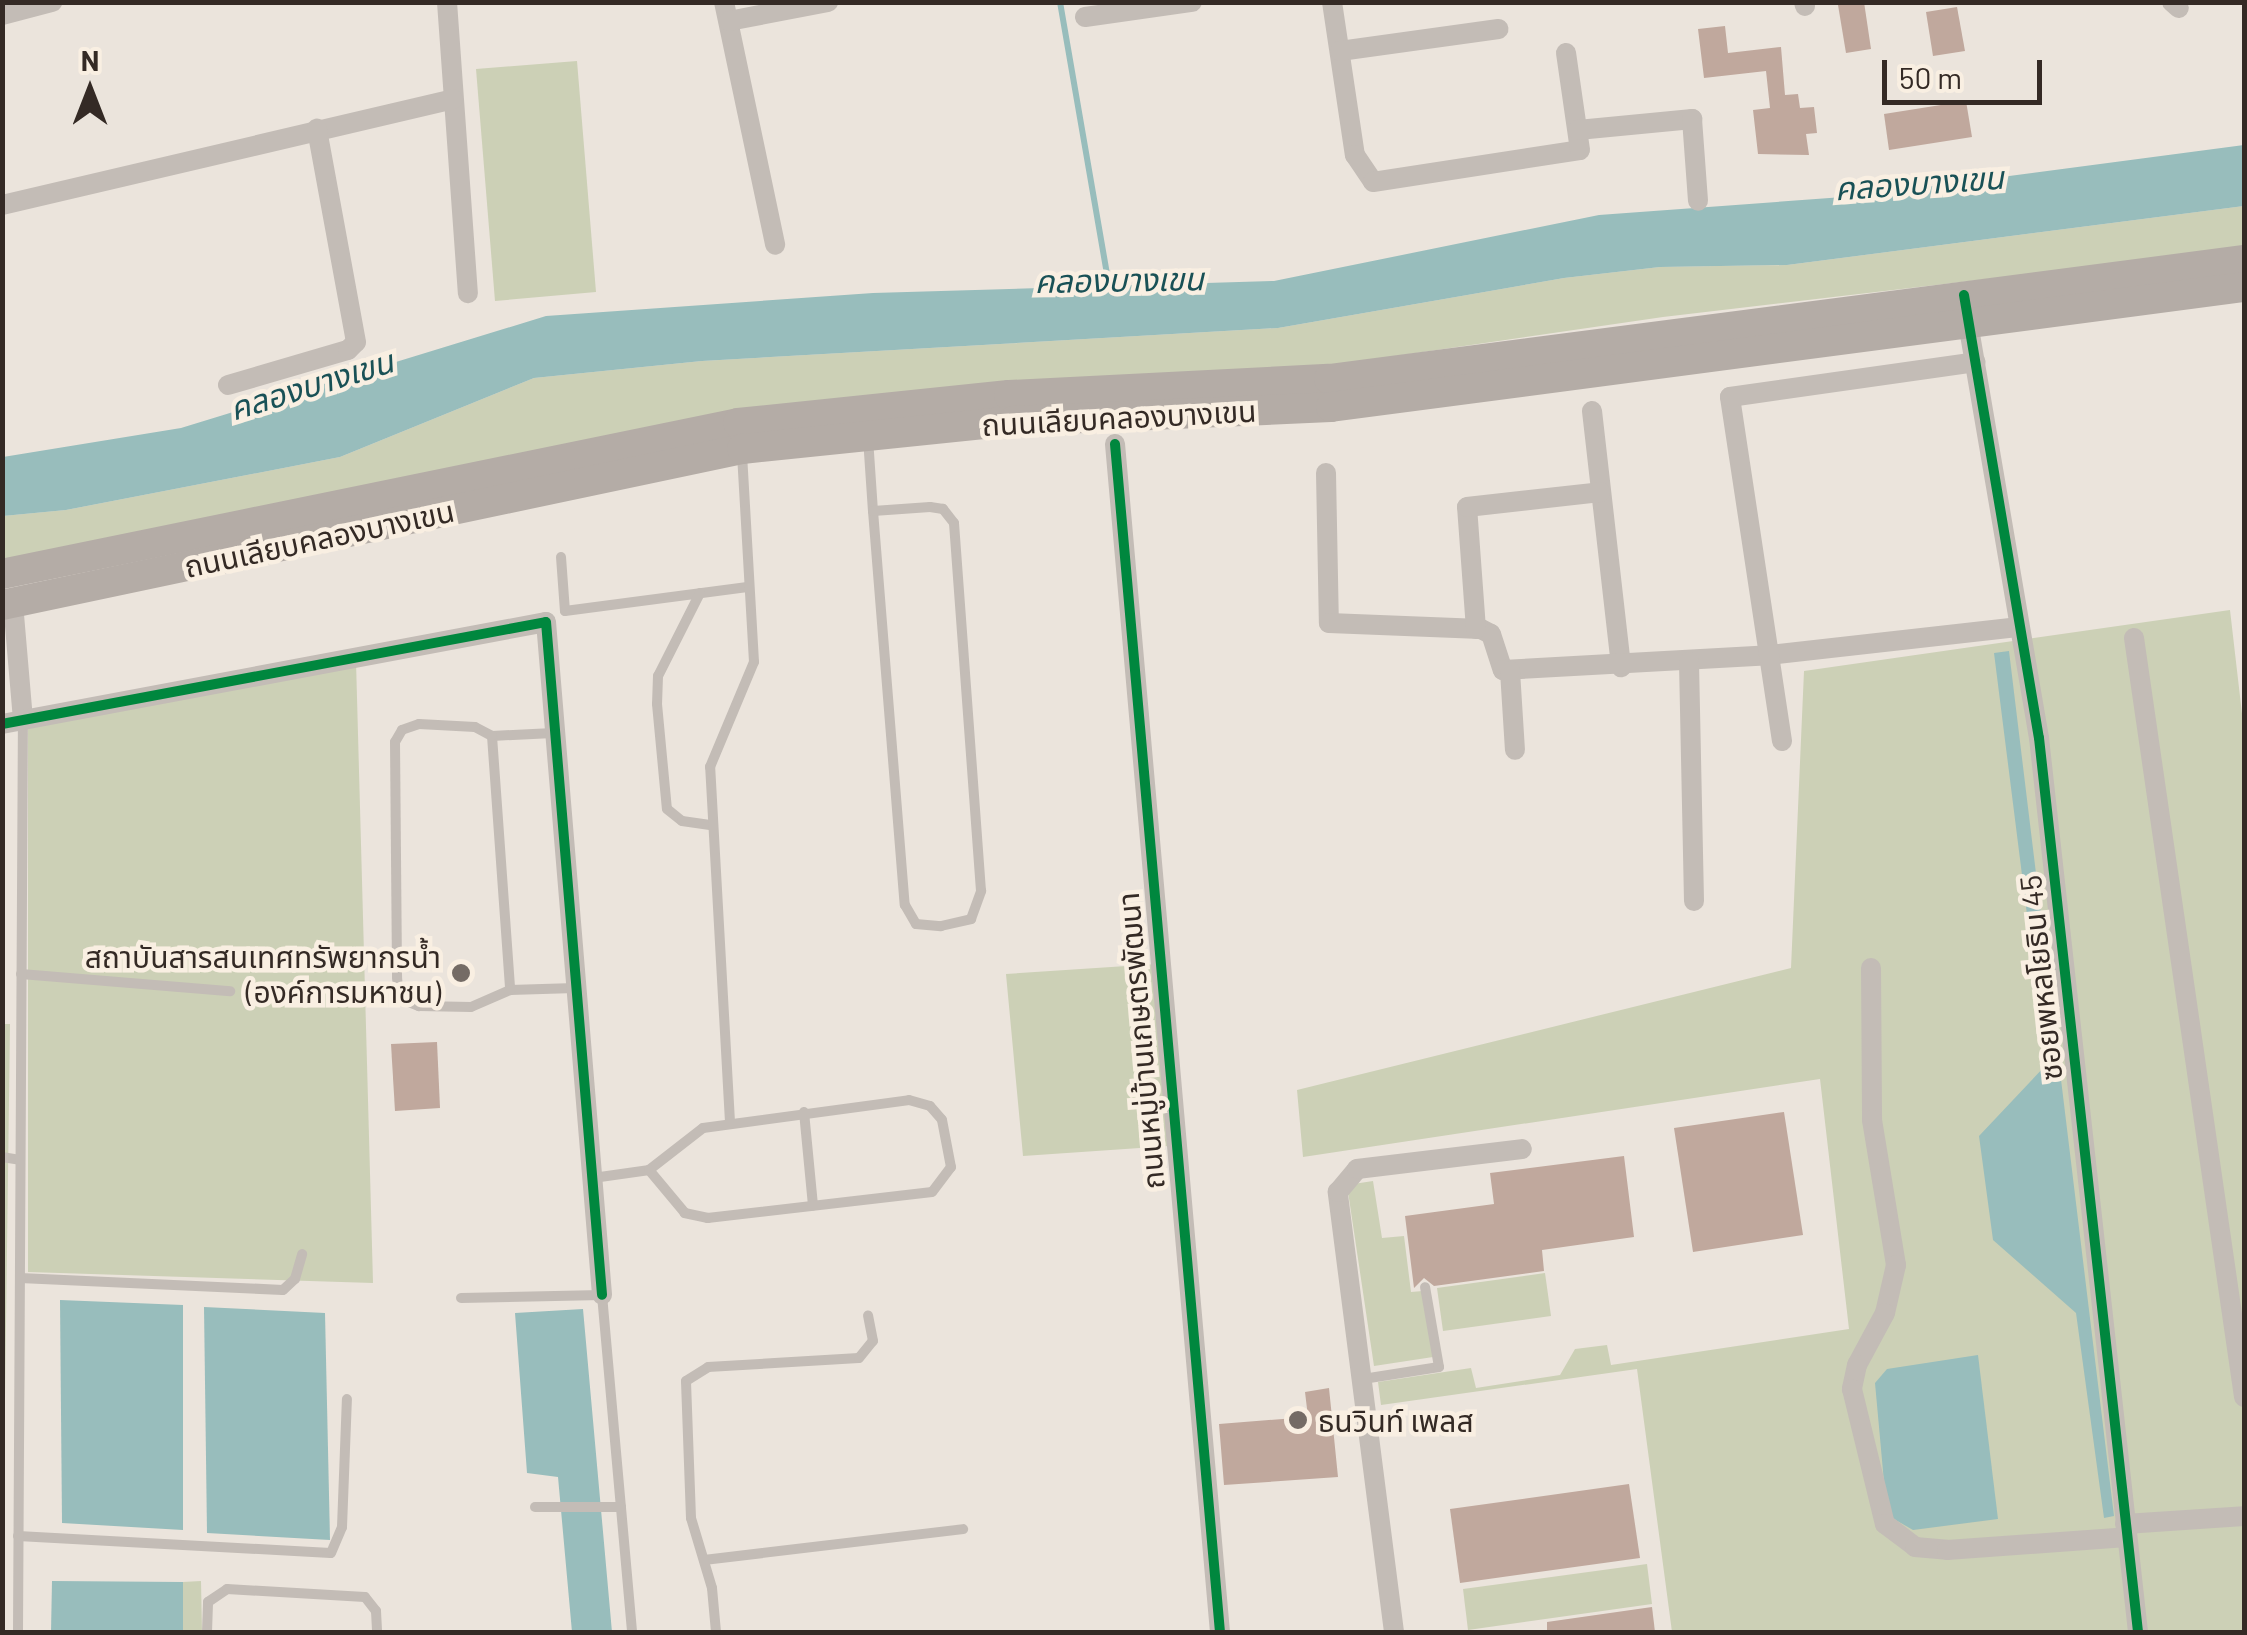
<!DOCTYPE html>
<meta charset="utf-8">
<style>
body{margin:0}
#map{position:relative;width:2247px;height:1635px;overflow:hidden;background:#ebe4dc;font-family:Barlow,"Noto Sans Thai",sans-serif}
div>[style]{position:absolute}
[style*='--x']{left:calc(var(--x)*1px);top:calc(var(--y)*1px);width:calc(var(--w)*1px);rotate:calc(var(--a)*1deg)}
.green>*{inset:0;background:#ccd0b6}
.water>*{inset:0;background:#98bdbc}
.stream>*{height:6px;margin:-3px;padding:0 3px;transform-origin:3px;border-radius:3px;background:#98bdbc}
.building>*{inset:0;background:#c0a89d}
.service>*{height:10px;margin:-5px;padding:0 5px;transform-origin:5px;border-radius:5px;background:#c3bcb6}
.minor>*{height:20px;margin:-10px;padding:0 10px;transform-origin:10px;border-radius:10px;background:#c3bcb6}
.secondary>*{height:30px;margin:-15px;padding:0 15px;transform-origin:15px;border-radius:15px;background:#b4aca6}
.cycleway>*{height:10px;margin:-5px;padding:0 5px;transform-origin:5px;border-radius:5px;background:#00873e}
.dots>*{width:28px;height:28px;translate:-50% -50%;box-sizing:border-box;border:5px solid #f9efe2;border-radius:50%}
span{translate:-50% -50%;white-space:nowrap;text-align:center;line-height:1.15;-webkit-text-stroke:9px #f9efe2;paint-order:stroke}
.street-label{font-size:30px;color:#342a25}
.poi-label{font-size:30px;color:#342a25}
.right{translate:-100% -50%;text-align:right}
.left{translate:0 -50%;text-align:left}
.water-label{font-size:32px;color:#195156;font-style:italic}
.frame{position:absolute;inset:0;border:5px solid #342a25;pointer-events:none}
.north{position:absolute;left:40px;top:40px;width:100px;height:100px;-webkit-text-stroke:8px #f9efe2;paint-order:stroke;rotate:0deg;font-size:28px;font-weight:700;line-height:40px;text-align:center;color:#342a25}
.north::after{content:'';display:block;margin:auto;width:35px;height:45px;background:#342a25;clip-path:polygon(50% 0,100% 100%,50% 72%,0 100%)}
.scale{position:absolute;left:1882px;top:60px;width:160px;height:45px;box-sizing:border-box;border:5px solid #342a25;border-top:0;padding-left:12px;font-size:30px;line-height:35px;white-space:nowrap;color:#342a25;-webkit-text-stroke:8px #f9efe2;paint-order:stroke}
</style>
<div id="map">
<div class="green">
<div style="clip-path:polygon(577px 61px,596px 292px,495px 301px,476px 69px)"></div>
<div style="clip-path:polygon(2244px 206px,2244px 249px,1663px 317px,3px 559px,3px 516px,66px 510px,340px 457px,534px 378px,702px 361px,1278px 328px,1564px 278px,1660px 267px,1787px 265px)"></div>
<div style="clip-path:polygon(2230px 610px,2244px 731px,2244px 1632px,1672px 1632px,1637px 1369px,1381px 1405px,1378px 1382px,1471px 1368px,1476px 1388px,1560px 1375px,1575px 1349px,1607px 1345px,1611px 1365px,1849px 1329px,1820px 1079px,1303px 1157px,1297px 1090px,1791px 968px,1804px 671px)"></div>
<div style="clip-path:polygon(356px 661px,373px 1283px,28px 1272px,28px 719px)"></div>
<div style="clip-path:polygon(1157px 964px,1169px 1146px,1023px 1156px,1006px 974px)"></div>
<div style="clip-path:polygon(2px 1024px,10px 1024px,3px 1551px,2px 1551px)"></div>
<div style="clip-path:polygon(1373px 1181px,1382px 1238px,1404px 1236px,1411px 1292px,1423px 1291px,1433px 1357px,1374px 1366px,1347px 1185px)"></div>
<div style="clip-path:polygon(1545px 1273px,1551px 1316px,1443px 1331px,1437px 1288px)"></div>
<div style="clip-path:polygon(1647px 1564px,1652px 1604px,1468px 1630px,1463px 1589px)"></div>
<div style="clip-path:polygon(201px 1581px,202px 1632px,183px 1632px,183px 1582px)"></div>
</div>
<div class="water">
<div style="clip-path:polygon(2244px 145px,2244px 206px,1787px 265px,1660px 267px,1564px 278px,1278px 328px,702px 361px,534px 378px,340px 457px,66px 510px,3px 516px,3px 457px,181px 428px,546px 316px,873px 293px,1274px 281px,1599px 215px,1857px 196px)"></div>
<div style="clip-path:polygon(2009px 651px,2114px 1516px,2104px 1518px,2076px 1313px,1993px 1240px,1979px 1136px,2046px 1065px,1994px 653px)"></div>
<div style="clip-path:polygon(60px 1300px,183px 1305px,183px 1530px,62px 1523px)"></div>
<div style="clip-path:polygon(204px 1307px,325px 1313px,330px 1540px,207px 1533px)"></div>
<div style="clip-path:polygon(583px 1309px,612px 1632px,572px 1632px,558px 1477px,527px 1473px,515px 1313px)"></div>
<div style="clip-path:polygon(1978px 1355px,1998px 1519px,1913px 1530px,1887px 1515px,1875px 1383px,1887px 1369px)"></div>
<div style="clip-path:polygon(52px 1581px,183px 1582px,183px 1632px,51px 1632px)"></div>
</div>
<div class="stream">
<div style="--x:1060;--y:2;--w:294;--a:80.2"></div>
</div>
<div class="building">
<div style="clip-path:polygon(1864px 2px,1871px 49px,1846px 53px,1838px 5px)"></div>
<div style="clip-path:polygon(1957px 7px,1965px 51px,1933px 56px,1926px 12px)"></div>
<div style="clip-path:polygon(1725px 26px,1728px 53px,1781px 47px,1785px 95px,1798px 94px,1800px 108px,1814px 107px,1817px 133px,1806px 134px,1809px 155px,1758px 154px,1753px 110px,1770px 108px,1766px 71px,1704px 78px,1698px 29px)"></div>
<div style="clip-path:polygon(1966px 101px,1972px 137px,1889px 150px,1884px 114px)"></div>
<div style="clip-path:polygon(437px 1042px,440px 1108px,395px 1111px,391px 1044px)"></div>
<div style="clip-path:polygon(1784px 1112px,1803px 1235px,1693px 1252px,1674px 1128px)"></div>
<div style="clip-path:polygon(1624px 1156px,1634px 1237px,1542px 1250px,1544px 1271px,1434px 1286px,1424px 1278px,1414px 1288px,1405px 1216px,1494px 1204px,1490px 1173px)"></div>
<div style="clip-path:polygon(1329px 1388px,1338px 1477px,1224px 1485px,1219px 1424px,1308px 1417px,1305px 1392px)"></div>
<div style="clip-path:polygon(1629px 1484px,1640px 1558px,1460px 1583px,1450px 1509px)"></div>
<div style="clip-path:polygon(1652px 1607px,1655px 1632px,1547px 1632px,1547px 1622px)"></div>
</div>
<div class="service">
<div style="--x:868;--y:438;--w:73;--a:86.1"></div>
<div style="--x:873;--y:511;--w:395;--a:85.4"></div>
<div style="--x:905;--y:905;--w:22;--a:60"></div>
<div style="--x:916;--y:924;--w:25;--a:5"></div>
<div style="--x:941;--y:926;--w:31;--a:-13"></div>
<div style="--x:971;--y:919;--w:30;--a:-70"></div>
<div style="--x:981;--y:891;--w:369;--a:-94.2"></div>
<div style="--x:954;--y:523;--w:18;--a:-128"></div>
<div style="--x:943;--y:509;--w:13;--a:-171"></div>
<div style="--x:930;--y:507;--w:57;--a:176"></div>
<div style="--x:561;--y:557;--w:54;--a:85.8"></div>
<div style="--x:565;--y:611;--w:184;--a:-7.5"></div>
<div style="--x:700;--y:593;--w:93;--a:116.8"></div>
<div style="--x:658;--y:676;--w:28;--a:92"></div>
<div style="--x:657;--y:704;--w:105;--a:84.6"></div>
<div style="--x:667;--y:809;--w:19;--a:39"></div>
<div style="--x:682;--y:821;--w:30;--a:8"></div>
<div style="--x:553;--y:733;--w:61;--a:177.2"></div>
<div style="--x:492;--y:736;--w:255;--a:85.9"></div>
<div style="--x:510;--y:990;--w:65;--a:-1.8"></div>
<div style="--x:492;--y:736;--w:19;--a:-152"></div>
<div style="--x:475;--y:727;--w:56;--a:-176.9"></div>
<div style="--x:419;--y:724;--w:18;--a:161"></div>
<div style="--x:402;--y:730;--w:14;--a:120"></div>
<div style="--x:395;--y:742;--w:235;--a:89.5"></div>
<div style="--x:397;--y:977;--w:21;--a:85"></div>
<div style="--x:399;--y:998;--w:22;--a:22"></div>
<div style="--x:419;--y:1006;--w:52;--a:1.1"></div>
<div style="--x:471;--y:1007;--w:43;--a:-23.6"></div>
<div style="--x:21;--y:974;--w:210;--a:4.7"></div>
<div style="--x:804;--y:1112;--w:94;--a:84.5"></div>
<div style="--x:730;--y:1122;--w:356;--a:-93.2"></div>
<div style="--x:710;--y:767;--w:114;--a:-67.3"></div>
<div style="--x:754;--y:662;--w:209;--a:-93.3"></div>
<div style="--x:2;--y:1157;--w:18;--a:9"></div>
<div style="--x:593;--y:1178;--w:57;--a:-8.1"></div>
<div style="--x:649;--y:1170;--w:68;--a:-37.9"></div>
<div style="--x:703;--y:1128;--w:208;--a:-7.7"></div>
<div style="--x:909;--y:1100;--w:22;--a:16"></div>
<div style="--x:930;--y:1106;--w:18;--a:49"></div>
<div style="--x:942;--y:1120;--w:48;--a:79.2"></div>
<div style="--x:951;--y:1167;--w:31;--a:127"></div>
<div style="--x:932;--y:1192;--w:226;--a:173.4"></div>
<div style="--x:708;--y:1218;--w:24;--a:-168"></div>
<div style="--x:685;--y:1213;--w:56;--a:-129.9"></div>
<div style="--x:20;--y:1278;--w:263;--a:2.6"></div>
<div style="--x:283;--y:1290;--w:16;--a:-43"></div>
<div style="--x:295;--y:1279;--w:26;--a:-74"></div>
<div style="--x:461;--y:1298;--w:141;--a:-1.2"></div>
<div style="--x:602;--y:1295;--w:338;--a:84.9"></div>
<div style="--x:1363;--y:1379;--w:77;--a:-9"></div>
<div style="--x:1439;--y:1367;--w:81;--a:-99.9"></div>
<div style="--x:535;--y:1507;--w:86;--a:0"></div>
<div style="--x:18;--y:1536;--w:313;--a:3.1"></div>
<div style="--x:331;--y:1553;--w:28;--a:-67"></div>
<div style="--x:342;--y:1527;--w:128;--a:-87.8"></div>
<div style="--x:704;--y:1560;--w:261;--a:-6.8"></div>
<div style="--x:18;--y:1632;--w:911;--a:-89.69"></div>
<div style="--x:207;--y:1632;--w:30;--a:-88"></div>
<div style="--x:208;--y:1602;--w:23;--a:-34"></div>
<div style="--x:227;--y:1589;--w:138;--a:3.3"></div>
<div style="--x:365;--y:1597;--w:18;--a:52"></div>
<div style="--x:376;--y:1611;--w:21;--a:87"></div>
<div style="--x:716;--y:1632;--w:44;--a:-95.2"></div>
<div style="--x:712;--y:1588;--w:73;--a:-106.7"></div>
<div style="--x:691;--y:1518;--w:137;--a:-92.1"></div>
<div style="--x:686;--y:1381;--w:26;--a:-32"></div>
<div style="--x:708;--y:1367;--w:151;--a:-3.4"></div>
<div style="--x:859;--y:1358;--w:22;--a:-51"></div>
<div style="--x:873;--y:1341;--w:26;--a:-101"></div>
</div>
<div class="minor">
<div style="--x:447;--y:2;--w:292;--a:85.9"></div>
<div style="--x:724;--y:2;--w:248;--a:78.1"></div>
<div style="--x:1332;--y:2;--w:155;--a:81.5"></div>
<div style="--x:1355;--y:155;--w:32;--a:56"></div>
<div style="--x:1373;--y:182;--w:209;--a:-8.8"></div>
<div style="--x:1580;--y:150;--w:98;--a:-98.2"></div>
<div style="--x:1804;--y:2;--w:4;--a:76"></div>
<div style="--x:2172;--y:2;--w:9;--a:41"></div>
<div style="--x:2;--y:15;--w:52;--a:-14.6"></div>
<div style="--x:1085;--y:17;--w:108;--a:-8"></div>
<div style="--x:729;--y:21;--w:101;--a:-10.9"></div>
<div style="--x:1340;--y:51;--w:160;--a:-7.9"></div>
<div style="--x:1578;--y:130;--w:115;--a:-5.5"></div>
<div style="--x:1692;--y:119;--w:82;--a:85.8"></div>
<div style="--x:2;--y:205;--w:463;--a:-13.2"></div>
<div style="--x:1966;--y:311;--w:433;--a:80.3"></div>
<div style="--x:2039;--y:738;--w:899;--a:83.68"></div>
<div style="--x:228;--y:385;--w:125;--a:-16.3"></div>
<div style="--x:348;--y:350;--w:11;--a:-45"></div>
<div style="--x:356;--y:342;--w:217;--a:-100.4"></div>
<div style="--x:1592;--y:411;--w:258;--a:83.5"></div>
<div style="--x:1115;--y:444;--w:1193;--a:84.95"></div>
<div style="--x:1326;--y:473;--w:150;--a:88.9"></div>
<div style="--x:1329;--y:623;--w:152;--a:2.3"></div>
<div style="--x:1481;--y:629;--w:11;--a:27"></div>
<div style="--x:1491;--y:634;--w:38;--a:72"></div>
<div style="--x:1503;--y:670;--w:266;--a:-3.2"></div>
<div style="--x:1769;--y:655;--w:252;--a:-6.4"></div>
<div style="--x:13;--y:603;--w:117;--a:85.1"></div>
<div style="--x:1476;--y:629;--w:122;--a:-94.2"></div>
<div style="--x:1467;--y:507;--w:134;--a:-6.4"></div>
<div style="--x:2134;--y:638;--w:767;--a:81.75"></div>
<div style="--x:1689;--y:662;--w:239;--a:88.8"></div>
<div style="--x:1510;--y:671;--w:79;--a:86.4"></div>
<div style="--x:2;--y:724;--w:553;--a:-10.62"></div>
<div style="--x:546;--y:622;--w:675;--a:85.24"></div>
<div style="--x:1782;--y:741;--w:348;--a:-98.6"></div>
<div style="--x:1730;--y:397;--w:248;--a:-8.1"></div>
<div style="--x:1871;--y:968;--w:152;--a:89.6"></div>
<div style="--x:1872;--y:1120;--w:147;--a:80.6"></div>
<div style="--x:1896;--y:1265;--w:49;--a:102.9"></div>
<div style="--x:1885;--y:1313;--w:59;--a:118.3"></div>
<div style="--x:1857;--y:1365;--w:25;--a:102"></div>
<div style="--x:1852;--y:1389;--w:139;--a:76.3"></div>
<div style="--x:1885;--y:1524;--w:38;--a:37"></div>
<div style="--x:1915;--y:1547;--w:32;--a:5"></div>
<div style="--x:1947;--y:1550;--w:180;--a:-4.1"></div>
<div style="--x:2125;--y:1524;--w:119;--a:-3.8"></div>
<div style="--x:1394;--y:1632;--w:444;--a:-97.3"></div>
<div style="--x:1338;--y:1192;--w:30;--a:-50"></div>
<div style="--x:1357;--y:1169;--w:166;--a:-6.9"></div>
</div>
<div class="secondary">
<div style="--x:2;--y:574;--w:751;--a:-11.59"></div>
<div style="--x:738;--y:423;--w:272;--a:-5.9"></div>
<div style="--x:1009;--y:395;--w:320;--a:-2.9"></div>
<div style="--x:1329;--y:379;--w:923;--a:-7.41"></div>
<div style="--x:2;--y:605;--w:756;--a:-11.9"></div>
<div style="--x:742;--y:449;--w:272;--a:-5.9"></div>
<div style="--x:1013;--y:421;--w:318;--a:-2.5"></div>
<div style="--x:1331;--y:407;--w:921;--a:-7.49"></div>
</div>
<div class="cycleway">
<div style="--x:1964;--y:295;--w:449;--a:80.4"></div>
<div style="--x:2039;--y:738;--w:899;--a:83.68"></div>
<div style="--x:1115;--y:444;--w:1193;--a:84.95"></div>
<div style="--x:2;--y:724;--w:553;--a:-10.62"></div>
<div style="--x:546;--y:622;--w:675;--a:85.24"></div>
</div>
<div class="dots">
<div style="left:461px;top:973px;background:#746b65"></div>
<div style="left:1298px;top:1420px;background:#746b65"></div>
</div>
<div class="street-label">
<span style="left:1119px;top:417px;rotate:-3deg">ถนนเลียบคลองบางเขน</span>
<span style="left:319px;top:538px;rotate:-12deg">ถนนเลียบคลองบางเขน</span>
<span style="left:2040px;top:978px;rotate:-96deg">ซอยพหลโยธิน 45</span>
<span style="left:1140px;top:1041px;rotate:-95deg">ถนนหมู่บ้านเกษตรพัฒนา</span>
</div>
<div class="poi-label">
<span class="right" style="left:441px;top:973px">สถาบันสารสนเทศทรัพยากรน้ำ<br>(องค์การมหาชน)</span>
<span class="left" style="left:1318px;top:1420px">ธนวินท์ เพลส</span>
</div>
<div class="water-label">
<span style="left:1919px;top:182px;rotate:-4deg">คลองบางเขน</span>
<span style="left:1119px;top:279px;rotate:-1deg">คลองบางเขน</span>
<span style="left:311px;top:384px;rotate:-17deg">คลองบางเขน</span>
</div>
<div class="frame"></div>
<div class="north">N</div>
<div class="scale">50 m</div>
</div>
